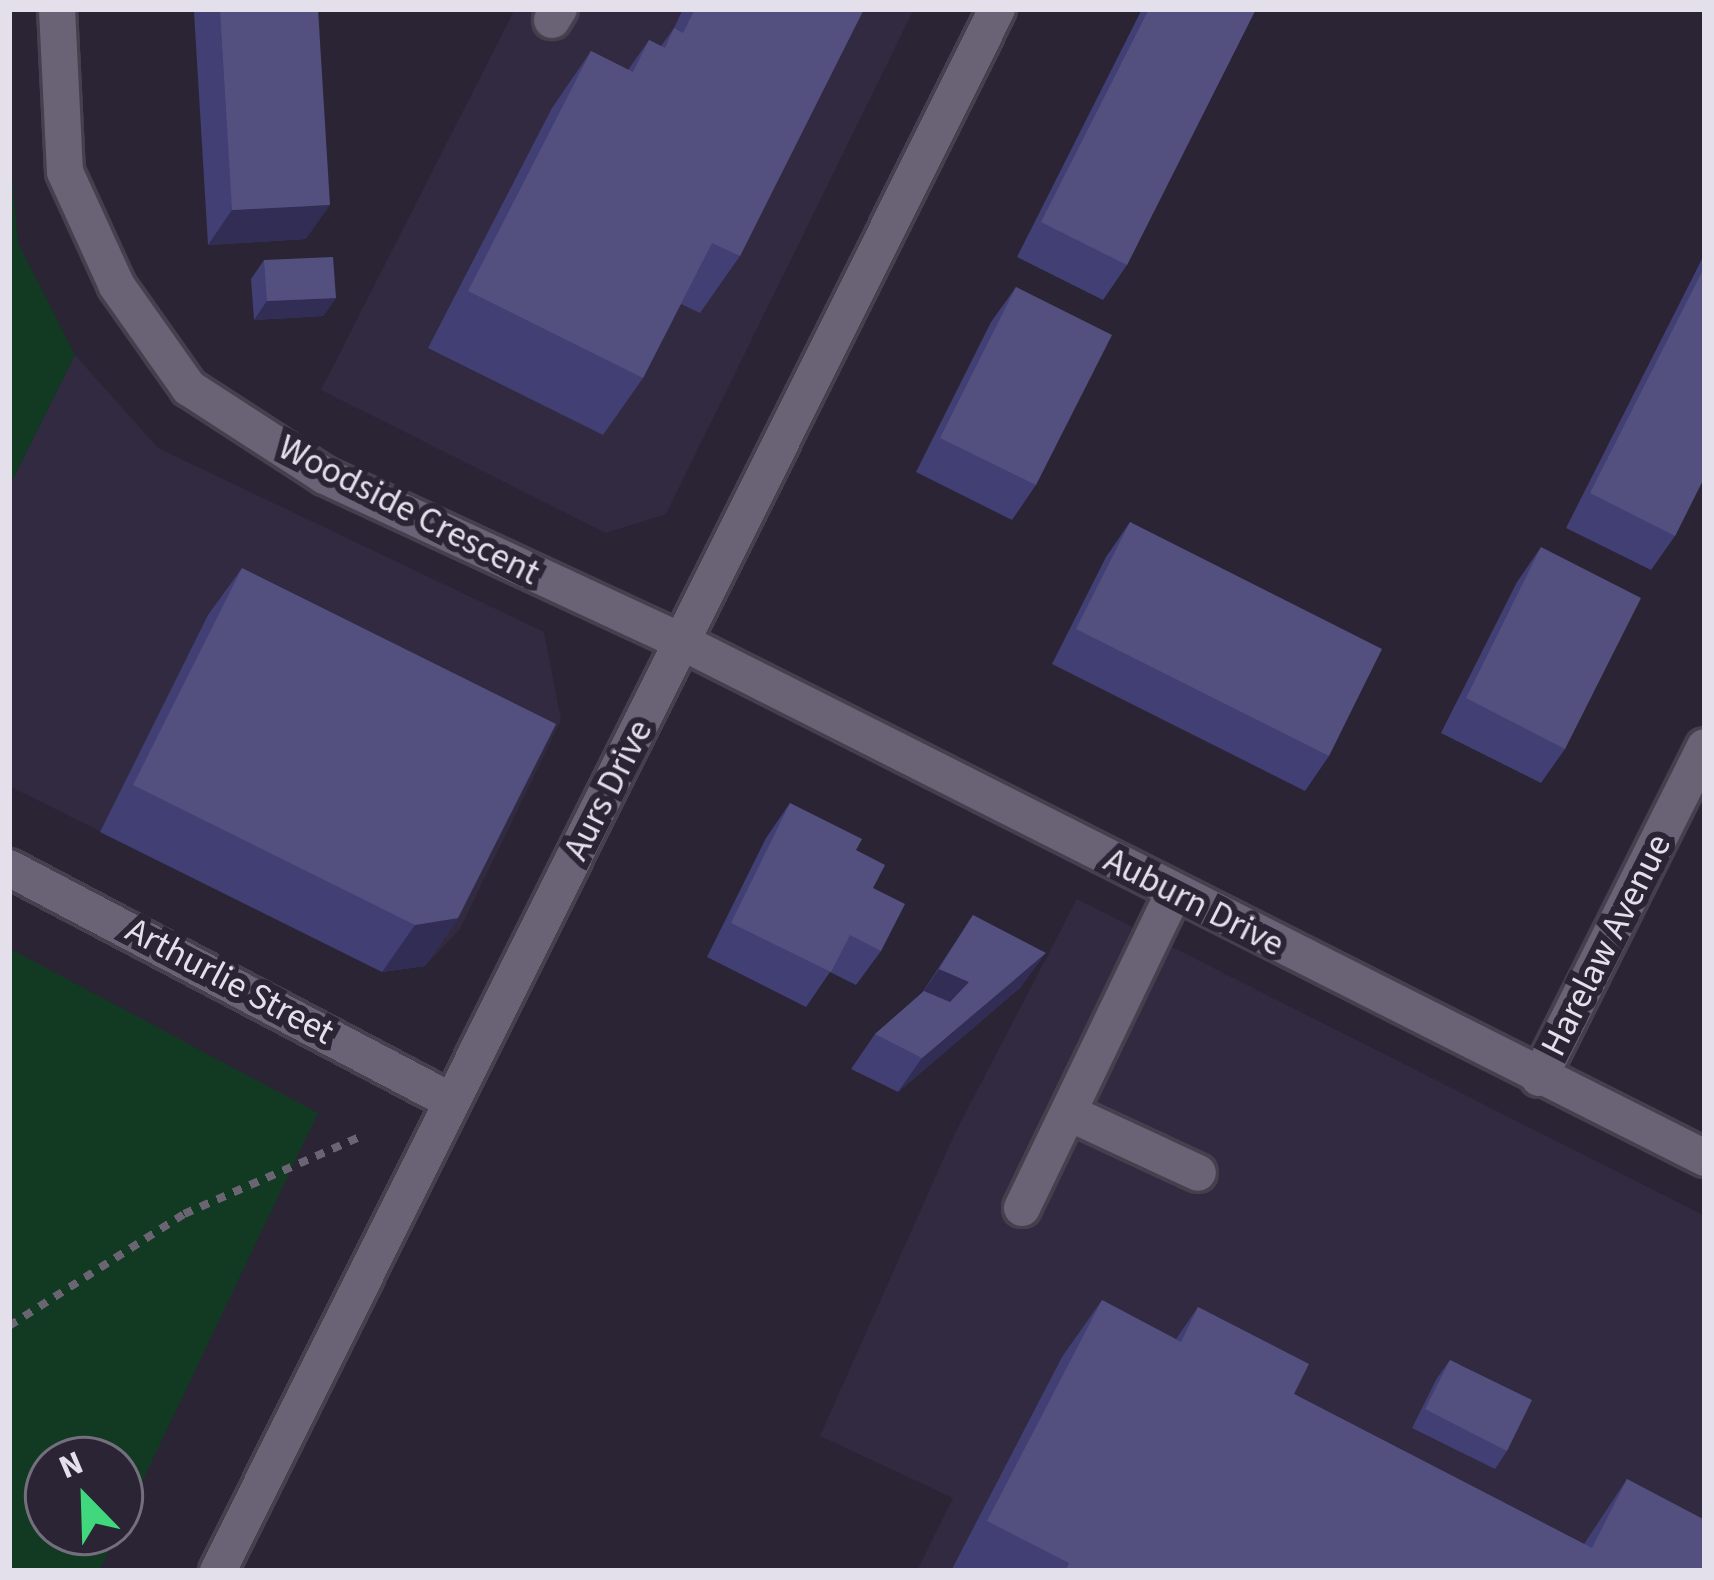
<!DOCTYPE html>
<style>
body{margin:0}
#map{position:relative;width:1714px;height:1580px;overflow:hidden;background:#2a2434;font-family:"Source Sans 3",sans-serif}
div>[style]{position:absolute}
[style*='--x']{left:calc(var(--x)*1px);top:calc(var(--y)*1px);width:calc(var(--w)*1px);rotate:calc(var(--a)*1deg)}
.built>*{inset:0;background:#322a40}
.green>*{inset:0;background:#123a23}
.path>*{height:8px;margin-top:-4px;transform-origin:0;background:repeating-linear-gradient(90deg,#6a6473 0 9px,transparent 0 18px)}
.roads{filter:drop-shadow(3px 0 #44404d) drop-shadow(-3px 0 #44404d) drop-shadow(0 3px #44404d) drop-shadow(0 -3px #44404d)}
.minor>*{height:36px;margin:-18px;padding:0 18px;transform-origin:18px;border-radius:18px;background:#6a6376}
.wall>*{inset:0;background:#413f73}
.shaded-wall>*{inset:0;background:#312d54}
.building>*{inset:0;background:#535080}
span{translate:-50% -50%;white-space:nowrap;text-align:center;line-height:1.15;-webkit-text-stroke:12px #2a2434;paint-order:stroke}
.street-label{font-size:36px;color:#e4e0eb}
.frame{position:absolute;inset:0;border:12px solid #e4e0eb;pointer-events:none}
.north{position:absolute;left:24px;top:1436px;width:120px;height:120px;box-sizing:border-box;background:#2a2434;border:3px solid #746f7d;border-radius:50%;rotate:337deg;font-size:33px;font-weight:700;line-height:48px;text-align:center;color:#e4e0eb}
.north::after{content:'';display:block;margin:auto;width:42px;height:54px;background:#41d77c;clip-path:polygon(50% 0,100% 100%,50% 72%,0 100%)}
</style>
<div id="map">
<div class="built">
<div style="clip-path:polygon(515px 9px,914px 9px,666px 514px,606px 533px,321px 390px)"></div>
<div style="clip-path:polygon(75px 355px,158px 448px,544px 632px,561px 720px,460px 929px,425px 966px,382px 972px,9px 786px,9px 487px)"></div>
<div style="clip-path:polygon(1077px 899px,1705px 1216px,1705px 1571px,917px 1571px,953px 1498px,820px 1436px,955px 1133px)"></div>
</div>
<div class="green">
<div style="clip-path:polygon(9px 142px,18px 243px,75px 355px,9px 487px)"></div>
<div style="clip-path:polygon(9px 948px,318px 1113px,120px 1528px,120px 1460px,48px 1460px,48px 1532px,118px 1532px,99px 1571px,9px 1571px)"></div>
</div>
<div class="path">
<div style="--x:9;--y:1326;--w:208;--a:-32.6"></div>
<div style="--x:184;--y:1214;--w:197;--a:-23.7"></div>
</div>
<div class="roads">
<div class="minor">
<div style="--x:57;--y:9;--w:163;--a:87.2"></div>
<div style="--x:65;--y:172;--w:125;--a:65.5"></div>
<div style="--x:117;--y:286;--w:125;--a:54.8"></div>
<div style="--x:189;--y:388;--w:162;--a:32.9"></div>
<div style="--x:325;--y:476;--w:396;--a:24.9"></div>
<div style="--x:684;--y:643;--w:1144;--a:26.77"></div>
<div style="--x:552;--y:20;--w:13;--a:-58"></div>
<div style="--x:9;--y:868;--w:496;--a:27.8"></div>
<div style="--x:1539;--y:1078;--w:370;--a:-63.4"></div>
<div style="--x:1069;--y:1113;--w:142;--a:24.9"></div>
<div style="--x:1022;--y:1208;--w:351;--a:-64.3"></div>
<div style="--x:218;--y:1571;--w:1745;--a:-63.49"></div>
</div>
</div>
<div class="wall">
<div style="clip-path:polygon(196px 9px,318px 9px,306px 239px,208px 245px,194px 12px)"></div>
<div style="clip-path:polygon(683px 9px,864px 9px,740px 256px,700px 313px,681px 304px,643px 378px,603px 435px,428px 348px,552px 108px,591px 51px,628px 70px,649px 40px,661px 46px,674px 28px)"></div>
<div style="clip-path:polygon(1142px 9px,1256px 9px,1127px 265px,1103px 300px,1017px 257px)"></div>
<div style="clip-path:polygon(1705px 253px,1705px 476px,1675px 536px,1651px 570px,1566px 528px)"></div>
<div style="clip-path:polygon(264px 260px,336px 298px,323px 316px,254px 320px,251px 279px)"></div>
<div style="clip-path:polygon(1016px 287px,1036px 485px,1012px 520px,916px 472px,991px 322px)"></div>
<div style="clip-path:polygon(1130px 522px,1329px 756px,1305px 791px,1052px 664px,1106px 557px)"></div>
<div style="clip-path:polygon(1541px 547px,1565px 749px,1541px 783px,1441px 733px,1517px 582px)"></div>
<div style="clip-path:polygon(242px 568px,458px 918px,425px 966px,382px 972px,100px 832px,208px 615px)"></div>
<div style="clip-path:polygon(790px 803px,856px 850px,873px 888px,881px 951px,856px 985px,830px 972px,806px 1007px,707px 957px,766px 838px)"></div>
<div style="clip-path:polygon(973px 915px,1021px 987px,898px 1092px,851px 1069px,875px 1034px,922px 993px)"></div>
<div style="clip-path:polygon(1102px 1300px,1176px 1339px,1198px 1307px,1294px 1394px,1584px 1544px,1627px 1479px,1705px 1571px,951px 1571px,1062px 1357px)"></div>
<div style="clip-path:polygon(1450px 1360px,1507px 1451px,1495px 1469px,1412px 1428px,1437px 1378px)"></div>
</div>
<div class="shaded-wall">
<div style="clip-path:polygon(330px 205px,306px 239px,208px 245px,232px 210px)"></div>
<div style="clip-path:polygon(336px 298px,323px 316px,254px 320px,267px 301px)"></div>
<div style="clip-path:polygon(458px 918px,425px 966px,382px 972px,415px 925px)"></div>
<div style="clip-path:polygon(1046px 953px,1021px 987px,898px 1092px,922px 1058px)"></div>
<div style="clip-path:polygon(939px 969px,969px 982px,945px 1017px,915px 1004px)"></div>
</div>
<div class="building">
<div style="clip-path:polygon(220px 9px,318px 9px,330px 205px,232px 210px)"></div>
<div style="clip-path:polygon(695px 9px,864px 9px,740px 256px,712px 243px,643px 378px,468px 291px,591px 51px,633px 72px,649px 40px,665px 48px,674px 28px,683px 33px)"></div>
<div style="clip-path:polygon(1149px 9px,1256px 9px,1127px 265px,1041px 222px)"></div>
<div style="clip-path:polygon(333px 257px,336px 298px,267px 301px,264px 260px)"></div>
<div style="clip-path:polygon(1705px 266px,1705px 476px,1675px 536px,1590px 493px)"></div>
<div style="clip-path:polygon(1016px 287px,1112px 335px,1036px 485px,940px 438px)"></div>
<div style="clip-path:polygon(1130px 522px,1382px 649px,1329px 756px,1076px 629px)"></div>
<div style="clip-path:polygon(1541px 547px,1641px 598px,1565px 749px,1466px 698px)"></div>
<div style="clip-path:polygon(242px 568px,556px 724px,458px 918px,415px 925px,133px 785px)"></div>
<div style="clip-path:polygon(790px 803px,862px 839px,856px 850px,885px 865px,873px 888px,905px 904px,881px 951px,850px 935px,831px 972px,731px 923px)"></div>
<div style="clip-path:polygon(973px 915px,1046px 953px,922px 1058px,875px 1034px,924px 991px,950px 1002px,969px 982px,939px 969px)"></div>
<div style="clip-path:polygon(1102px 1300px,1181px 1342px,1198px 1307px,1309px 1364px,1294px 1394px,1592px 1548px,1627px 1479px,1705px 1520px,1705px 1571px,1066px 1571px,1069px 1563px,987px 1521px)"></div>
<div style="clip-path:polygon(1450px 1360px,1532px 1400px,1507px 1451px,1425px 1409px)"></div>
</div>
<div class="street-label">
<span style="left:409px;top:510px;rotate:27deg">Woodside Crescent</span>
<span style="left:608px;top:790px;rotate:-63deg">Aurs Drive</span>
<span style="left:1194px;top:902px;rotate:27deg">Auburn Drive</span>
<span style="left:1606px;top:945px;rotate:-63deg">Harelaw Avenue</span>
<span style="left:230px;top:981px;rotate:28deg">Arthurlie Street</span>
</div>
<div class="frame"></div>
<div class="north">N</div>
</div>
